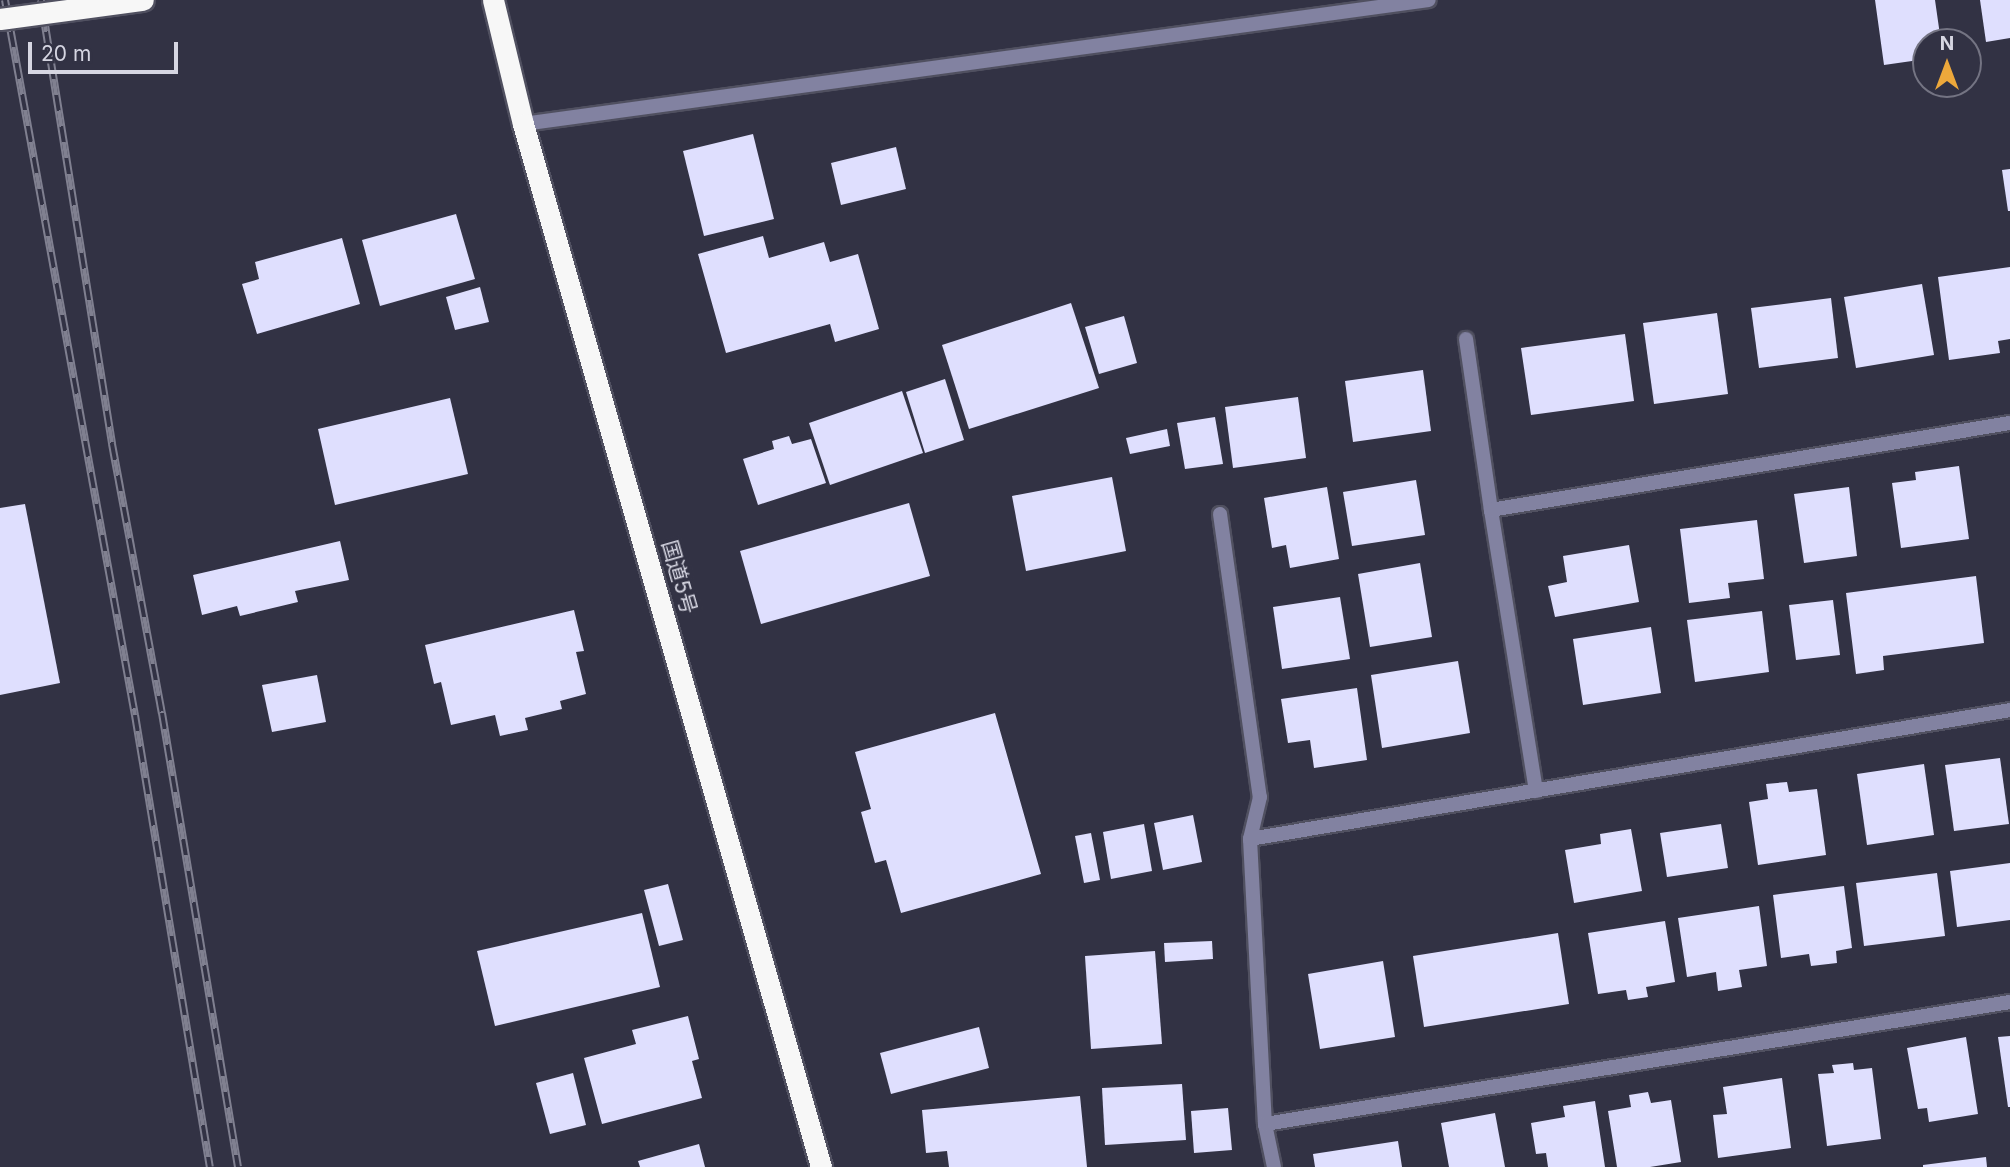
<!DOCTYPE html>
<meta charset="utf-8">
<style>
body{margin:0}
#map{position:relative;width:2010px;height:1167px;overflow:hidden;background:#323244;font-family:Inter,"Noto Sans JP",sans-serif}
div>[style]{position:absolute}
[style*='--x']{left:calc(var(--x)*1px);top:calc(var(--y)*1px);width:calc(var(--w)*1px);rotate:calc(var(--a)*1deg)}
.building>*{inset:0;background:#dfdffe}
.roads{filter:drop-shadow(2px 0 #505060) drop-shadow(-2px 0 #505060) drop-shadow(0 2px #505060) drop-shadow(0 -2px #505060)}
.street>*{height:14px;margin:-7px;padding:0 7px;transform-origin:7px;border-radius:7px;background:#8282a1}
.highway>*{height:21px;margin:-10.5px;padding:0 10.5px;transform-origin:10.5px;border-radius:10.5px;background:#f7f7f7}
.rail>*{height:8px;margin-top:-4px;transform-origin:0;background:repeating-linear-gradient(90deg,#323244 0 16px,#808090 0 32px);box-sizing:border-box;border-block:2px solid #808090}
.bridges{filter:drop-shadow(2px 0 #505060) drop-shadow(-2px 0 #505060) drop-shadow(0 2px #505060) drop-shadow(0 -2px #505060)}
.highway-bridge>*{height:21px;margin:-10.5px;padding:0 10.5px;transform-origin:10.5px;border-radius:10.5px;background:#f7f7f7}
span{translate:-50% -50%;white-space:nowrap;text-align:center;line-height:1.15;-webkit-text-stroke:7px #323244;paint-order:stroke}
.street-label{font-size:21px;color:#d6d6e2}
.north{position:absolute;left:1912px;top:28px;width:70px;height:70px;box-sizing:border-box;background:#323244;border:2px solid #747483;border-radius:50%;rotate:0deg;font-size:19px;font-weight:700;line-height:28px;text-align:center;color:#d6d6e2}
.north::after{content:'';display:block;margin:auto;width:24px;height:32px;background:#eda83b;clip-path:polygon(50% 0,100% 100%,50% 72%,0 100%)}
.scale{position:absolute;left:28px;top:42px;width:150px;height:32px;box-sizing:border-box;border:4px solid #d6d6e2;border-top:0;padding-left:9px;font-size:21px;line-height:24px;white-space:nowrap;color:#d6d6e2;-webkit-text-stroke:5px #323244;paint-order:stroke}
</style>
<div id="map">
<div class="building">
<div style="clip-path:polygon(1875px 0,1935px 0,1941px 42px,1926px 42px,1926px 59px,1884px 65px)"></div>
<div style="clip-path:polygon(1980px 0,2010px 0,2010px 38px,1986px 42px)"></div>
<div style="clip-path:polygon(753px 134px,774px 219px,704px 236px,683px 151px)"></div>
<div style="clip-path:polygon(896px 147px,906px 189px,841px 205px,831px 163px)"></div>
<div style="clip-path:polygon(2010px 169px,2010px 211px,2008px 211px,2002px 170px)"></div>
<div style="clip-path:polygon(456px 214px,475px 279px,380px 306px,362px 240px)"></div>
<div style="clip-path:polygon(763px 236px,769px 258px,824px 242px,830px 262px,858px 254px,879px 329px,835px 342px,830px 324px,726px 353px,698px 254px)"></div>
<div style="clip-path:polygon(342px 238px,360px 304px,257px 334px,242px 284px,259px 279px,255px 262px)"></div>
<div style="clip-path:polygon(2010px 267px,2010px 339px,1998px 341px,2000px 353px,1949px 360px,1938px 277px)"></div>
<div style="clip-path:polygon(1922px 284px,1934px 355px,1856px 368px,1844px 297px)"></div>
<div style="clip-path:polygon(480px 287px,489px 322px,455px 330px,446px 297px)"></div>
<div style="clip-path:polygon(1831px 298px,1838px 358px,1759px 368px,1751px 308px)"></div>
<div style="clip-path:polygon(1071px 303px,1099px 388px,969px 429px,942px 345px)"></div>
<div style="clip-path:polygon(1717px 313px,1728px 394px,1654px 404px,1643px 323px)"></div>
<div style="clip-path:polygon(1124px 316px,1137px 363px,1099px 374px,1085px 327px)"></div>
<div style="clip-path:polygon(1625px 334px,1634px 401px,1531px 415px,1521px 348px)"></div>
<div style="clip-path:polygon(1423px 370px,1431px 431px,1353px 442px,1345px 381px)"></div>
<div style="clip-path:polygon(945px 379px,964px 440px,925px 453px,906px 392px)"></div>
<div style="clip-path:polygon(902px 391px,923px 453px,830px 485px,809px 423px)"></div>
<div style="clip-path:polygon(1298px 397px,1306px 458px,1233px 468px,1225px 407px)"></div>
<div style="clip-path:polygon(450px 398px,468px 474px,335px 505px,318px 429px)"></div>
<div style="clip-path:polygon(1215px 417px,1223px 464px,1185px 469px,1177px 423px)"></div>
<div style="clip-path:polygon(1167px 429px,1170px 446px,1130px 454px,1126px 438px)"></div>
<div style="clip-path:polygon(789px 436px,792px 444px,811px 439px,826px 483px,758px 505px,743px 459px,774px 449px,772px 441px)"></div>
<div style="clip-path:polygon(1959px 466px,1969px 539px,1901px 548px,1892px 483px,1916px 480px,1915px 472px)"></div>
<div style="clip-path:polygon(1112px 477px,1126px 551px,1026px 571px,1012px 496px)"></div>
<div style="clip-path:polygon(1416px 480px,1425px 535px,1352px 546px,1343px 492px)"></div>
<div style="clip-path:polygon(1327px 487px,1339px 559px,1290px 568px,1286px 545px,1272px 548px,1264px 498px)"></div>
<div style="clip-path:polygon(1849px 487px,1857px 556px,1804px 563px,1794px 494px)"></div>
<div style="clip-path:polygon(909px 503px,930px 576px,761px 624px,740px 551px)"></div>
<div style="clip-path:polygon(25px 504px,60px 683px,0 695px,0 508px)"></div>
<div style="clip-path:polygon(1757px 520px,1764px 579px,1728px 583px,1730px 598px,1689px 603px,1680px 529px)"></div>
<div style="clip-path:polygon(340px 541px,349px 580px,295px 591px,298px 602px,240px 616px,237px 606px,202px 615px,193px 575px)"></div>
<div style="clip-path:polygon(1629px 545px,1639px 602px,1555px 617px,1548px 586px,1567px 582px,1563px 556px)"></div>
<div style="clip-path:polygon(1420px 563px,1432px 637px,1370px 647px,1358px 574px)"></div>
<div style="clip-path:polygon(1976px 576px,1984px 643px,1883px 656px,1884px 670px,1856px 674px,1846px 593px)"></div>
<div style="clip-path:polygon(1340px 597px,1350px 659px,1282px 669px,1273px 607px)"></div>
<div style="clip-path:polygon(1833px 600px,1840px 655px,1796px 660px,1789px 605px)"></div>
<div style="clip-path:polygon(574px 610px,584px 651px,576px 652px,586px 694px,560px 701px,562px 709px,525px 718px,528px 730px,500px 736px,495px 715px,451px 725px,441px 682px,434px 684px,425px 645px)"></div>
<div style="clip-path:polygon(1762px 611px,1769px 672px,1695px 682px,1687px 620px)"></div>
<div style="clip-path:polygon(1651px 627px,1661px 693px,1583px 705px,1573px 639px)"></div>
<div style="clip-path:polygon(1458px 661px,1470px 733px,1382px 748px,1371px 675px)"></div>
<div style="clip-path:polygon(317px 675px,326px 722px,272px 732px,262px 685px)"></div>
<div style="clip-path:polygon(1357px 688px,1367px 760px,1314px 768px,1310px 740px,1288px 743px,1281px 699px)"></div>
<div style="clip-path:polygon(995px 713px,1041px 874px,901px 913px,886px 860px,875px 863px,861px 812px,871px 809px,855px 752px)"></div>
<div style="clip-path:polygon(2000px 758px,2009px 824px,1954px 831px,1945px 765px)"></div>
<div style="clip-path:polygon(1924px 764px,1934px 835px,1867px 845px,1857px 774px)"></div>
<div style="clip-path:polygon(1787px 782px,1789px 792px,1817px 789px,1826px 855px,1758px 865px,1749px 802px,1768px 799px,1766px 784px)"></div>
<div style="clip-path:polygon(1193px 815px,1202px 862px,1163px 870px,1154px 823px)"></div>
<div style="clip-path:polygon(1144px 824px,1152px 871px,1111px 879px,1103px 832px)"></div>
<div style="clip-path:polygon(1721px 824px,1728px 868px,1667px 877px,1660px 833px)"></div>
<div style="clip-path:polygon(1631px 829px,1642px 891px,1574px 903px,1565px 850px,1601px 844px,1600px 834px)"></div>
<div style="clip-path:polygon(1091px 833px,1100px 880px,1084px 883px,1075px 836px)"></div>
<div style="clip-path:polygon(2010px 863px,2010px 920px,1957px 927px,1950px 871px)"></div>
<div style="clip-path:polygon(1937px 873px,1945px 936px,1864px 946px,1856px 883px)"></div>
<div style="clip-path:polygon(668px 884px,683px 940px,659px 946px,644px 890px)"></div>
<div style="clip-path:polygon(1844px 886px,1852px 948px,1836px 951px,1837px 963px,1811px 966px,1809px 954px,1781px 958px,1773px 895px)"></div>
<div style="clip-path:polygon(1759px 906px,1767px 966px,1739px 970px,1742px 987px,1718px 991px,1716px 972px,1687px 977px,1678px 918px)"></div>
<div style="clip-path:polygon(642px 913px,660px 987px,495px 1026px,477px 951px)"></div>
<div style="clip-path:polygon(1665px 921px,1675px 982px,1646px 987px,1648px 997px,1628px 1000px,1626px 990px,1598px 994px,1588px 933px)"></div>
<div style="clip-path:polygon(1558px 933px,1569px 1004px,1424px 1027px,1413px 956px)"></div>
<div style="clip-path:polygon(1212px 941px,1213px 959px,1165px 962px,1164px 943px)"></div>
<div style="clip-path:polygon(1155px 951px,1162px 1044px,1091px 1049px,1085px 956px)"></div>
<div style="clip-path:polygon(1383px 961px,1395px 1037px,1320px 1049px,1308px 974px)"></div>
<div style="clip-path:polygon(688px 1016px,699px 1059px,692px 1061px,702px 1098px,602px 1124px,584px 1058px,636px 1044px,632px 1030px)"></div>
<div style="clip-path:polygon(979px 1027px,989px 1068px,891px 1094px,880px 1053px)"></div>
<div style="clip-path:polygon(2010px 1036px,2010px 1107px,2008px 1107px,1998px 1037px)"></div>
<div style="clip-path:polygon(1966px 1037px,1978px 1114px,1929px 1122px,1927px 1108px,1918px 1109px,1907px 1048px)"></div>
<div style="clip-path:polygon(1853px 1063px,1854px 1070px,1872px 1068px,1881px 1139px,1827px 1146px,1818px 1074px,1834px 1073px,1832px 1065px)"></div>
<div style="clip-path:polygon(573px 1073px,586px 1125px,550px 1134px,536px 1083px)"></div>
<div style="clip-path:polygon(1782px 1078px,1791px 1148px,1718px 1158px,1713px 1115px,1727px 1114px,1723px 1087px)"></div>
<div style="clip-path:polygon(1182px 1084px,1186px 1140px,1105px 1145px,1102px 1088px)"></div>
<div style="clip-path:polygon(1648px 1092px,1651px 1103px,1671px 1100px,1681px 1162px,1650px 1167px,1617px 1167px,1608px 1111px,1631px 1107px,1629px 1095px)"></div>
<div style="clip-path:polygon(1080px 1096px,1087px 1167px,949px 1167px,947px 1151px,926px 1153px,922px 1110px)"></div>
<div style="clip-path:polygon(1595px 1101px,1605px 1167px,1548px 1167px,1546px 1153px,1536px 1154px,1531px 1123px,1565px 1117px,1563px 1106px)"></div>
<div style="clip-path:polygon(1228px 1108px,1232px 1150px,1194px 1153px,1191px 1111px)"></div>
<div style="clip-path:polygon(1495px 1113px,1505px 1167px,1449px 1167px,1441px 1123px)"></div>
<div style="clip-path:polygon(1398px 1141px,1402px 1167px,1315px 1167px,1313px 1154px)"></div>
<div style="clip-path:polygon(699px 1144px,705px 1167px,640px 1167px,638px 1161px)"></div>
<div style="clip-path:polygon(1986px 1157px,1987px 1167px,1923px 1167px,1923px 1165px)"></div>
</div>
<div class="roads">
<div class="street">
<div style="--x:523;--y:124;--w:914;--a:-7.79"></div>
<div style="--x:1466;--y:339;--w:173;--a:81.7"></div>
<div style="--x:1220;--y:514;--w:286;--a:82"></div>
<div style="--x:1260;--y:797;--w:43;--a:103.4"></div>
<div style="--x:1250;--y:839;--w:285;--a:87"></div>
<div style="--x:1265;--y:1124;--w:44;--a:78.2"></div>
<div style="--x:1536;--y:791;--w:285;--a:-99.1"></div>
<div style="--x:1491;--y:510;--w:526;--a:-9.52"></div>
<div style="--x:1250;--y:839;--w:771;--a:-9.63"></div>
<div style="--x:1265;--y:1124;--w:755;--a:-9.3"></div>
</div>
<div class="highway">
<div style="--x:493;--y:0;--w:128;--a:76.4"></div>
<div style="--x:523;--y:124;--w:1085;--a:74.05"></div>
</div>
</div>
<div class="rail">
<div style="--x:5;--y:0;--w:727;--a:79.7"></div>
<div style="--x:135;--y:715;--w:458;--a:80.6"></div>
<div style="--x:41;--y:0;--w:450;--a:80.9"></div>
<div style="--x:112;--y:444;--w:274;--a:79.5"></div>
<div style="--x:162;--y:713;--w:460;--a:80.5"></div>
</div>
<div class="bridges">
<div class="highway-bridge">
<div style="--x:0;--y:19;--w:144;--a:-7.6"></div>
</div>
</div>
<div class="street-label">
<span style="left:679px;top:577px;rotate:74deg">国道5号</span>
</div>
<div class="north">N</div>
<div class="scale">20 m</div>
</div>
